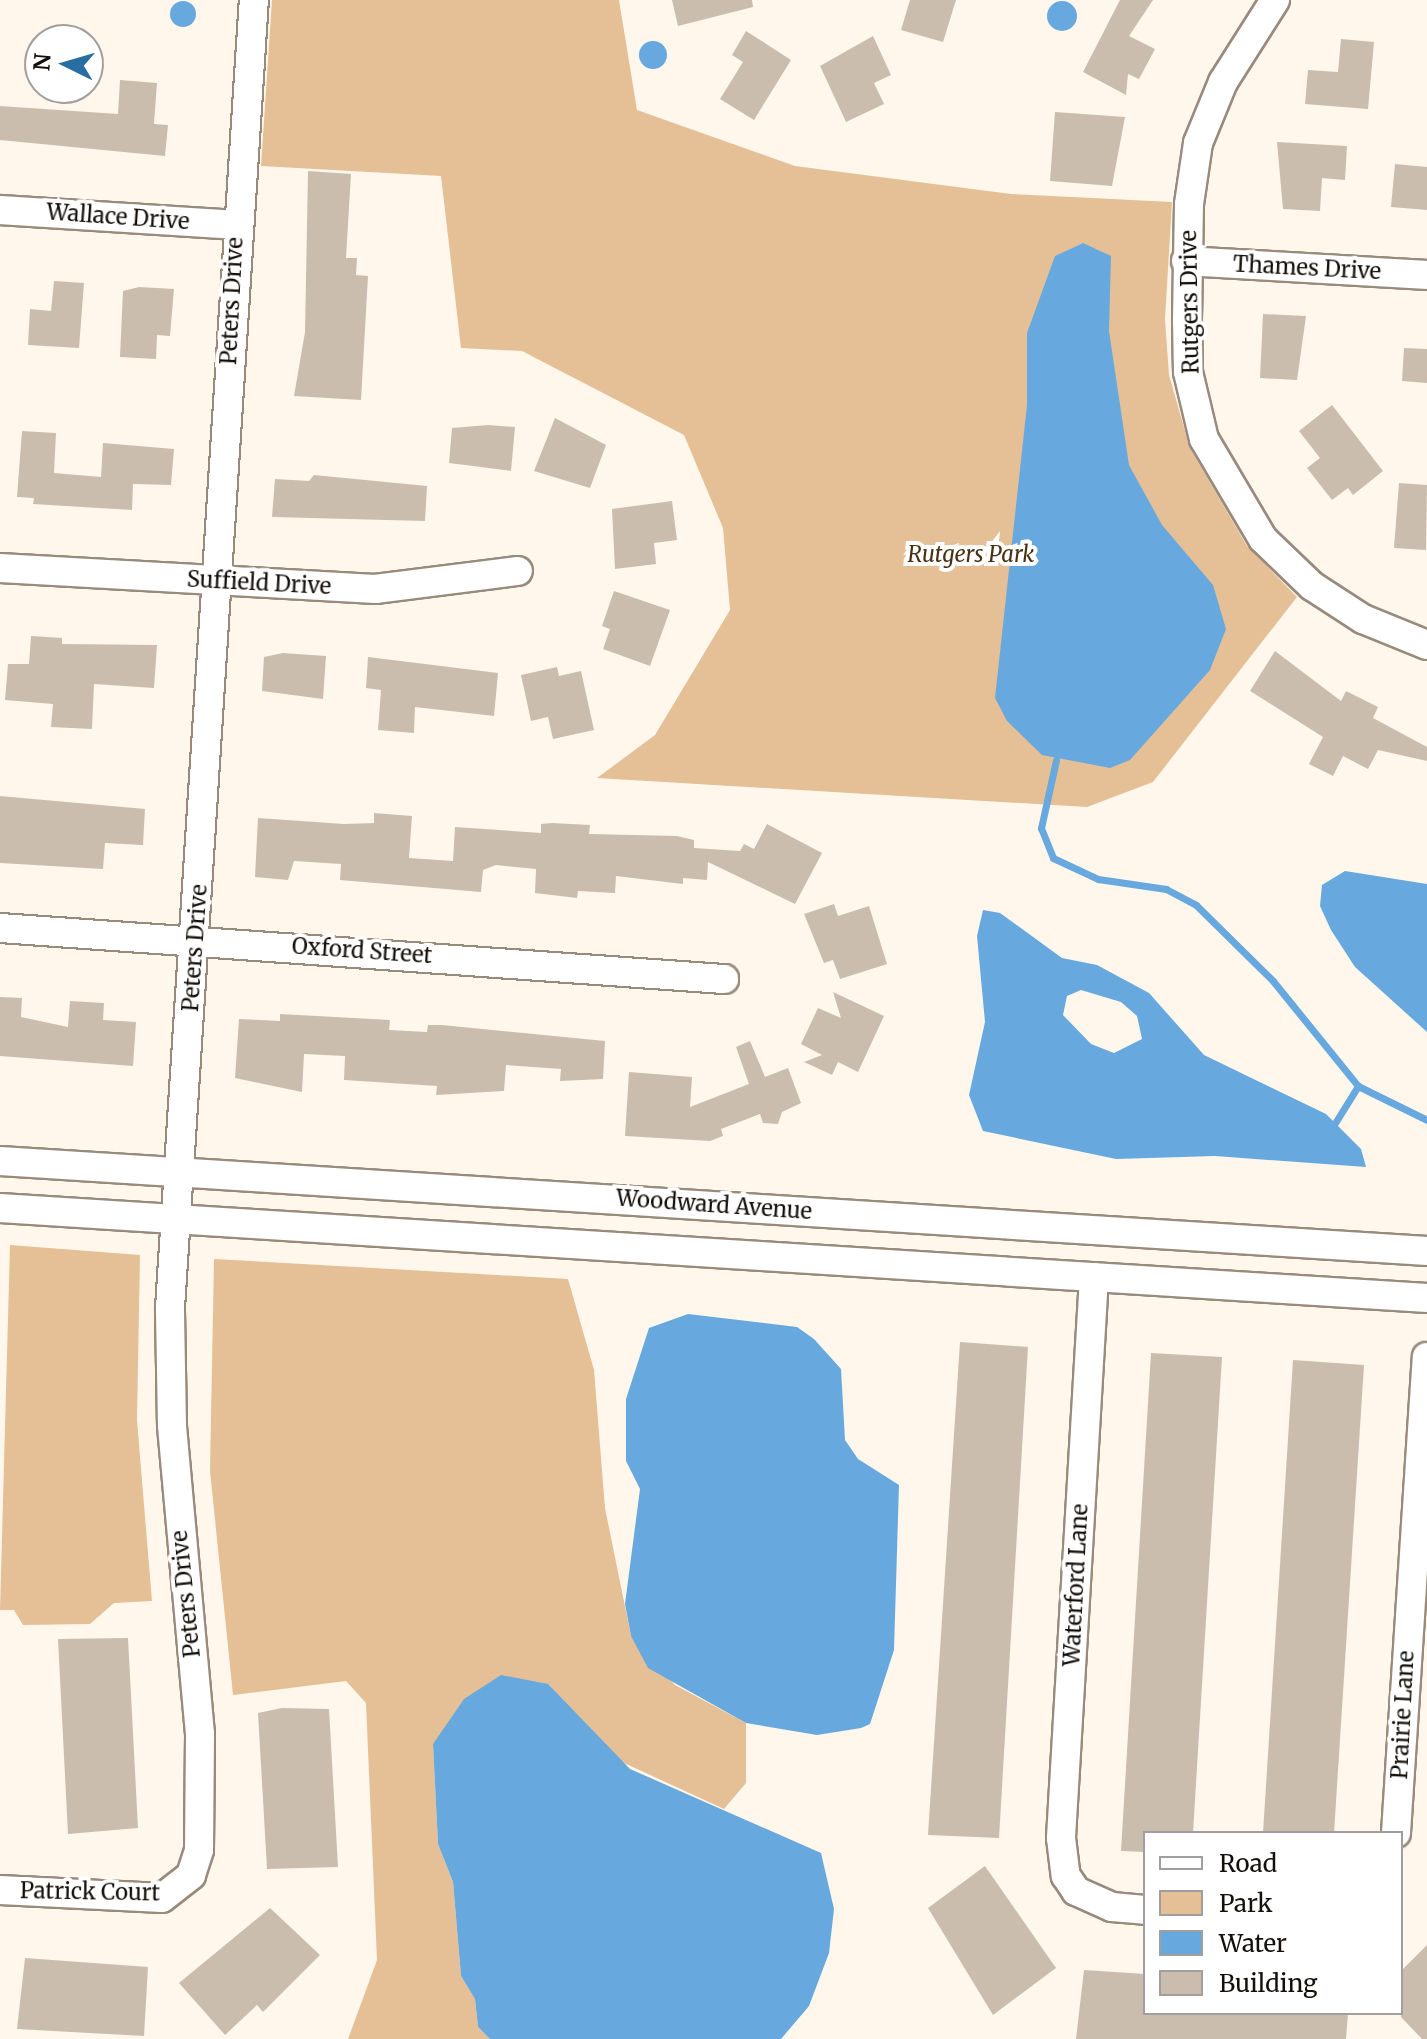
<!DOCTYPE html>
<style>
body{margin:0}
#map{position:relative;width:1427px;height:2039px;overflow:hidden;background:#fff6ec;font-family:Merriweather,serif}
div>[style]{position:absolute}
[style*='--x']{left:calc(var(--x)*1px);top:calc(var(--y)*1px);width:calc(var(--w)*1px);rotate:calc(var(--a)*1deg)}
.green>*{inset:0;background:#e5c096}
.water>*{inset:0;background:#67a8de}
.round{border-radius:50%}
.stream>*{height:7px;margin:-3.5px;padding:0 3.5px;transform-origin:3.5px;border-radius:3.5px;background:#67a8de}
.building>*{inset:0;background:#cbbdad}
.roads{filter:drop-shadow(2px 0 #988a7c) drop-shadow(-2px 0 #988a7c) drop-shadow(0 2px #988a7c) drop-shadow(0 -2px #988a7c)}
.minor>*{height:28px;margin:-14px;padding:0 14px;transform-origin:14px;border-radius:14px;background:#fff}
span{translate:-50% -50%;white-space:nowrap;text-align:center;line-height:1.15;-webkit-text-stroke:8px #fff;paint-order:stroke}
.street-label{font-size:22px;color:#140f0a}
.park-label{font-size:22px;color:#473014;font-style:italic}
.legend{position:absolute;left:1143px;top:1831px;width:260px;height:184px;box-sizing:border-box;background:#fff;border:2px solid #a19f9d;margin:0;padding:10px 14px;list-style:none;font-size:24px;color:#140f0a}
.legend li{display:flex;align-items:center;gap:16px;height:40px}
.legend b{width:40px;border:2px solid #a19f9d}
.north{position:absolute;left:24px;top:24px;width:80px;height:80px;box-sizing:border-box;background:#fff;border:2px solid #a19f9d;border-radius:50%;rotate:275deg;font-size:22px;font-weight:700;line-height:32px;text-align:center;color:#140f0a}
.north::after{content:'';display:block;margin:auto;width:28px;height:36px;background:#296ea3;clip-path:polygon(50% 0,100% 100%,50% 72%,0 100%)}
</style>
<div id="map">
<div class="green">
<div style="clip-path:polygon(272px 0,619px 0,637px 110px,795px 166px,1011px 194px,1172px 202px,1165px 319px,1169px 375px,1190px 448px,1247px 546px,1297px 597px,1153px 782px,1087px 807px,597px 778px,655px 735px,730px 610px,723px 528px,684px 435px,522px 351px,461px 348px,441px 176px,261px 166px)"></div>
<div style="clip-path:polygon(10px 1245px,140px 1255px,137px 1420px,152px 1601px,114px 1603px,90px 1624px,23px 1625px,14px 1610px,0 1610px)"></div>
<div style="clip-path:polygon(214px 1259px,568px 1279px,594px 1370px,605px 1508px,631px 1636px,675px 1685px,746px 1723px,746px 1783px,724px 1809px,611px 1757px,548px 1684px,433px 1744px,438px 1844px,453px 1882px,461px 1976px,475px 1999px,478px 2027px,490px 2039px,348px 2039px,377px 1960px,366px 1703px,346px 1681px,233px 1695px,210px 1471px)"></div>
</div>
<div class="water">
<div class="round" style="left:170px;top:1px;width:26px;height:26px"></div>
<div class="round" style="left:1047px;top:1px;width:30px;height:30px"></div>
<div class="round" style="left:639px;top:41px;width:28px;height:28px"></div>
<div style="clip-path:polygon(1083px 243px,1111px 256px,1109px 331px,1129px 465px,1162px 525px,1213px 585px,1226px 629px,1210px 670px,1130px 760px,1110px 768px,1042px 755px,1007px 721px,995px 698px,1027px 405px,1027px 333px,1055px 256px)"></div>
<div style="clip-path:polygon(1345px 871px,1427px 884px,1427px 1032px,1355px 967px,1331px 930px,1320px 906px,1322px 885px)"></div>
<div style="clip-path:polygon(evenodd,983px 910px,1000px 913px,1062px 958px,1097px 965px,1149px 993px,1204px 1055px,1326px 1114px,1361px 1149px,1366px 1167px,1215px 1156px,1116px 1159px,983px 1131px,969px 1095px,985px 1022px,977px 936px,983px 910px,1081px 990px,1121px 1002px,1137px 1016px,1142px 1039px,1114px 1053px,1091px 1044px,1063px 1015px,1067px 996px,1081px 990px)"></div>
<div style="clip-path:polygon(688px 1314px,797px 1327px,814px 1339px,841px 1369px,845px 1440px,858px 1459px,899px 1485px,894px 1650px,870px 1724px,861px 1728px,817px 1735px,746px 1723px,648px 1668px,631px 1636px,625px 1604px,640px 1489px,626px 1461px,626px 1399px,649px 1328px)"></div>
<div style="clip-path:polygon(501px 1675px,548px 1684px,630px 1769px,821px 1853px,834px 1909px,829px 1953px,809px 2006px,781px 2039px,490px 2039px,478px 2027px,475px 1999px,461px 1976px,453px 1882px,438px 1844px,433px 1744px,464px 1699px)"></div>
</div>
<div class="stream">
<div style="--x:1056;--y:760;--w:70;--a:102.4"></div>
<div style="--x:1041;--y:828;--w:32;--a:68"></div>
<div style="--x:1053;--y:858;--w:50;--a:25"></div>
<div style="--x:1098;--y:879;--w:69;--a:8.4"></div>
<div style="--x:1166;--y:889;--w:34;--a:28"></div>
<div style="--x:1196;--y:905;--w:108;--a:44.6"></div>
<div style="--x:1273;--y:981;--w:135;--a:51"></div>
<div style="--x:1358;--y:1086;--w:77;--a:26.2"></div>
<div style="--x:1335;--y:1123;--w:44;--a:-58.1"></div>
</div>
<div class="building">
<div style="clip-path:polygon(672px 0,752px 0,753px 7px,678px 26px)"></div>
<div style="clip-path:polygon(910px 0,956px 0,943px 42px,901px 30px)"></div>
<div style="clip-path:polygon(1120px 0,1153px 0,1129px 36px,1155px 49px,1139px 79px,1128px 74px,1126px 95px,1083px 72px)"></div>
<div style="clip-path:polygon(746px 31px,791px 60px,754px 120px,720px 99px,743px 62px,732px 55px)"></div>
<div style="clip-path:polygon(873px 36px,891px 75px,874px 83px,884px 104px,846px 122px,820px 66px)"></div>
<div style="clip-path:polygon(1341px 39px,1374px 42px,1368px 109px,1305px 104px,1308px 70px,1338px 72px)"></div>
<div style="clip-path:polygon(120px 80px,157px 83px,154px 124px,168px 125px,165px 156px,0 140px,0 106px,118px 114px)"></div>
<div style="clip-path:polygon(1055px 112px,1125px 117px,1112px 186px,1050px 181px)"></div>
<div style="clip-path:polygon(1277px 142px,1347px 146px,1345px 180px,1322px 178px,1320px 211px,1283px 209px)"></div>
<div style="clip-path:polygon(1395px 164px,1427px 167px,1427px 210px,1391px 207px)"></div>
<div style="clip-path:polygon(308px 171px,351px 174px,346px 258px,357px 258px,356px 275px,368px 276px,361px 400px,294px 396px,305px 332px)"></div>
<div style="clip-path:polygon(54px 281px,84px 283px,79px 348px,28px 345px,30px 309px,51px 311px)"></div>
<div style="clip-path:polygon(139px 287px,174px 289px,170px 336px,157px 335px,156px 359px,120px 357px,123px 291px)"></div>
<div style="clip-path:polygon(1263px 314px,1306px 316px,1297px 380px,1260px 378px)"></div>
<div style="clip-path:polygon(1404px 348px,1427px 349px,1427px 383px,1402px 381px)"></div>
<div style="clip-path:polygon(1332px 405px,1383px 471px,1353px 495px,1348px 488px,1332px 500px,1307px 468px,1320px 458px,1299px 431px)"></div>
<div style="clip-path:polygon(555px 418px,606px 445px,590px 488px,534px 471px)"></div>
<div style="clip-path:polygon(488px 425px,515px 427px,511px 471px,449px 463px,452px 428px)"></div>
<div style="clip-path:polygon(22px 431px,56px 433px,54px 473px,101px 477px,103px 443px,174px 449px,171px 485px,133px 484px,132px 510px,33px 504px,34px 498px,17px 497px)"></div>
<div style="clip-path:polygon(314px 475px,427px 486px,425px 521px,272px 517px,275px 479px,309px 481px)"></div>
<div style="clip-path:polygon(1399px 483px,1427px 485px,1426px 550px,1394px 548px)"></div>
<div style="clip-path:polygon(672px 501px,677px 540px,654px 543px,656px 564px,615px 569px,612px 509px)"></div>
<div style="clip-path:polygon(614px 591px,670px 610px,650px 666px,603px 649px,610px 629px,602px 626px)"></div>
<div style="clip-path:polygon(31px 636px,62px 638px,62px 644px,157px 645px,154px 688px,94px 684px,92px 729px,51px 727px,53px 704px,5px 700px,8px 664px,29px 664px)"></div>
<div style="clip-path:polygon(1275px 651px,1341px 701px,1346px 691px,1378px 707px,1373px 718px,1427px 747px,1427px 761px,1378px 750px,1368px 769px,1343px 756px,1333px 776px,1309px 764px,1323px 737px,1250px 691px)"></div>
<div style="clip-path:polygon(283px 653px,326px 656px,323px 699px,262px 691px,264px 657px)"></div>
<div style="clip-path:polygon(368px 657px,498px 673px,494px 716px,415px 707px,414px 733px,378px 730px,381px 690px,366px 688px)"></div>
<div style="clip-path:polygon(557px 667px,559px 676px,581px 671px,594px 730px,553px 739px,548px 717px,531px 721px,521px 675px)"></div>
<div style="clip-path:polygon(0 796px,145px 809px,143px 845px,105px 843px,103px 869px,0 863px)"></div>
<div style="clip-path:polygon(374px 813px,412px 816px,409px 858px,453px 861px,455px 827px,541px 833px,541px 824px,552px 823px,590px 825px,589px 834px,677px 836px,694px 840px,694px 848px,740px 851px,744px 844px,754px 849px,767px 824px,822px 853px,795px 904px,708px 862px,707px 880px,683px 878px,683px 884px,616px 876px,615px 893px,578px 891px,577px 898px,535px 893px,536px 869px,496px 865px,483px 870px,481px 892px,340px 880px,341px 864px,294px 861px,288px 880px,255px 877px,258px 818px,344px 824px,374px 823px)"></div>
<div style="clip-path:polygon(834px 904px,838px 916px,869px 906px,887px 964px,840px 979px,833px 960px,824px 963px,804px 914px)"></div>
<div style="clip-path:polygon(833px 992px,884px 1016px,858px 1072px,838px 1062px,832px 1075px,804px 1062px,822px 1055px,801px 1044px,818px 1008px,841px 1018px)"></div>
<div style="clip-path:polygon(0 997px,22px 998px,21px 1017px,68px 1027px,70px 1001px,104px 1003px,103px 1020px,136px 1022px,133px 1066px,0 1056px)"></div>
<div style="clip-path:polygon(280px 1014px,390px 1020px,389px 1030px,427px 1032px,428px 1025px,442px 1025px,605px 1041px,603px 1079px,560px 1081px,561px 1069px,506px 1065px,504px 1091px,436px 1095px,437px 1086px,344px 1080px,345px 1056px,304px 1054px,302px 1092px,235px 1078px,239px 1019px,280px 1021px)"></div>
<div style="clip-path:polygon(750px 1041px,765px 1077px,788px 1068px,801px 1103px,782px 1112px,778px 1124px,763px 1123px,760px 1114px,721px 1129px,723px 1136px,710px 1141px,625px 1136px,629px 1072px,692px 1077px,690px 1107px,749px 1084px,736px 1047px)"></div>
<div style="clip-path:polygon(960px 1342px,1028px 1347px,999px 1838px,928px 1835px)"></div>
<div style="clip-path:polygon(1151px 1353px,1222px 1357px,1193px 1833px,1145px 1833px,1145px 1852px,1121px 1851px)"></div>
<div style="clip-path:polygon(1293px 1360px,1364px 1365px,1334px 1833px,1263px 1833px)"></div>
<div style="clip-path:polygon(128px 1638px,138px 1828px,68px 1834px,58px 1639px)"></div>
<div style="clip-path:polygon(282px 1708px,329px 1709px,338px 1867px,267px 1869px,258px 1713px)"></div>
<div style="clip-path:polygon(985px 1866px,1056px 1968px,993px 2015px,928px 1908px)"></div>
<div style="clip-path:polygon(270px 1908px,320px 1955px,263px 2012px,257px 2005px,225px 2035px,179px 1983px)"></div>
<div style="clip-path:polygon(1427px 1945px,1427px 2039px,1422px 2039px,1401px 2017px,1401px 1971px)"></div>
<div style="clip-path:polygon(25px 1958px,148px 1967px,144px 2036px,17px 2029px)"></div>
<div style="clip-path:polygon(1084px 1970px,1145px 1974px,1145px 2013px,1348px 2013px,1346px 2039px,1076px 2039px)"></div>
</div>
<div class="roads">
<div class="minor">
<div style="--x:1275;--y:0;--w:97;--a:122.4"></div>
<div style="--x:1223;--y:82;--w:66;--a:112.3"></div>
<div style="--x:1198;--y:143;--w:62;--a:98.4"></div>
<div style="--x:1189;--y:204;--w:117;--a:91"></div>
<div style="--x:1187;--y:321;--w:51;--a:88.9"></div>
<div style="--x:1188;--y:372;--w:69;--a:76.6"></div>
<div style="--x:1204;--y:439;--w:116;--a:59.5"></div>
<div style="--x:1263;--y:539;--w:68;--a:43.8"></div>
<div style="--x:1312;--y:586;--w:61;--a:32.9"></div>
<div style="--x:1363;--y:619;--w:69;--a:22.1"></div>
<div style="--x:0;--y:210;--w:236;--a:3.6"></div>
<div style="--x:1186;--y:261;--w:241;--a:3.3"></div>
<div style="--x:0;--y:568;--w:376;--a:3.2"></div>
<div style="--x:375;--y:589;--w:144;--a:-7.2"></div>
<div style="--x:0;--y:928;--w:726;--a:4.03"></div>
<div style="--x:0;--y:1161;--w:1430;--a:3.61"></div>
<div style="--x:0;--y:1208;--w:1430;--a:3.61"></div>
<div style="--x:1094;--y:1277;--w:562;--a:93.37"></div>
<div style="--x:1061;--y:1838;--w:38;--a:83"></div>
<div style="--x:1066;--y:1876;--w:18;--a:56"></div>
<div style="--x:1076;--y:1891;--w:39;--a:24"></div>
<div style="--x:1112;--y:1907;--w:33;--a:5"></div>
<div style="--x:1396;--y:1833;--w:477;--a:-86.3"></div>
<div style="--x:0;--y:1890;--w:162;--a:2.8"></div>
<div style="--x:162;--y:1898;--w:37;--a:-38"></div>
<div style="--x:191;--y:1875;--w:26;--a:-72"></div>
<div style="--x:199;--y:1850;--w:116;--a:-89.5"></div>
<div style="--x:200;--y:1734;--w:309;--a:-95.2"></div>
<div style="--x:172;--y:1426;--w:118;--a:-91"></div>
<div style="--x:170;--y:1308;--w:1311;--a:-86.33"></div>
</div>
</div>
<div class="street-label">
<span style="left:118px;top:217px;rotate:4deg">Wallace Drive</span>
<span style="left:1307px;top:268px;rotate:3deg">Thames Drive</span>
<span style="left:232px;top:301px;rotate:-87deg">Peters Drive</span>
<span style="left:1190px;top:302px;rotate:-91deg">Rutgers Drive</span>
<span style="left:259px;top:583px;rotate:3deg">Suffield Drive</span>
<span style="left:195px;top:948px;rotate:-86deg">Peters Drive</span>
<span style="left:362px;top:951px;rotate:4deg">Oxford Street</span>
<span style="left:714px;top:1205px;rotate:4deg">Woodward Avenue</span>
<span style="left:1076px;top:1585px;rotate:-87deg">Waterford Lane</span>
<span style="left:186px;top:1594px;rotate:-96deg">Peters Drive</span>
<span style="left:1403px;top:1715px;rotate:-87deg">Prairie Lane</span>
<span style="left:90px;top:1892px;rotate:1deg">Patrick Court</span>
</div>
<div class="park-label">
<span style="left:971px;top:555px">Rutgers Park</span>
</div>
<ul class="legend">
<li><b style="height:10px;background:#fff"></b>Road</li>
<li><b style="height:22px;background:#e5c096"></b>Park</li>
<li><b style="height:22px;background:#67a8de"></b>Water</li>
<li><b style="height:22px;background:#cbbdad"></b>Building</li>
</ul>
<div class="north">N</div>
</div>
